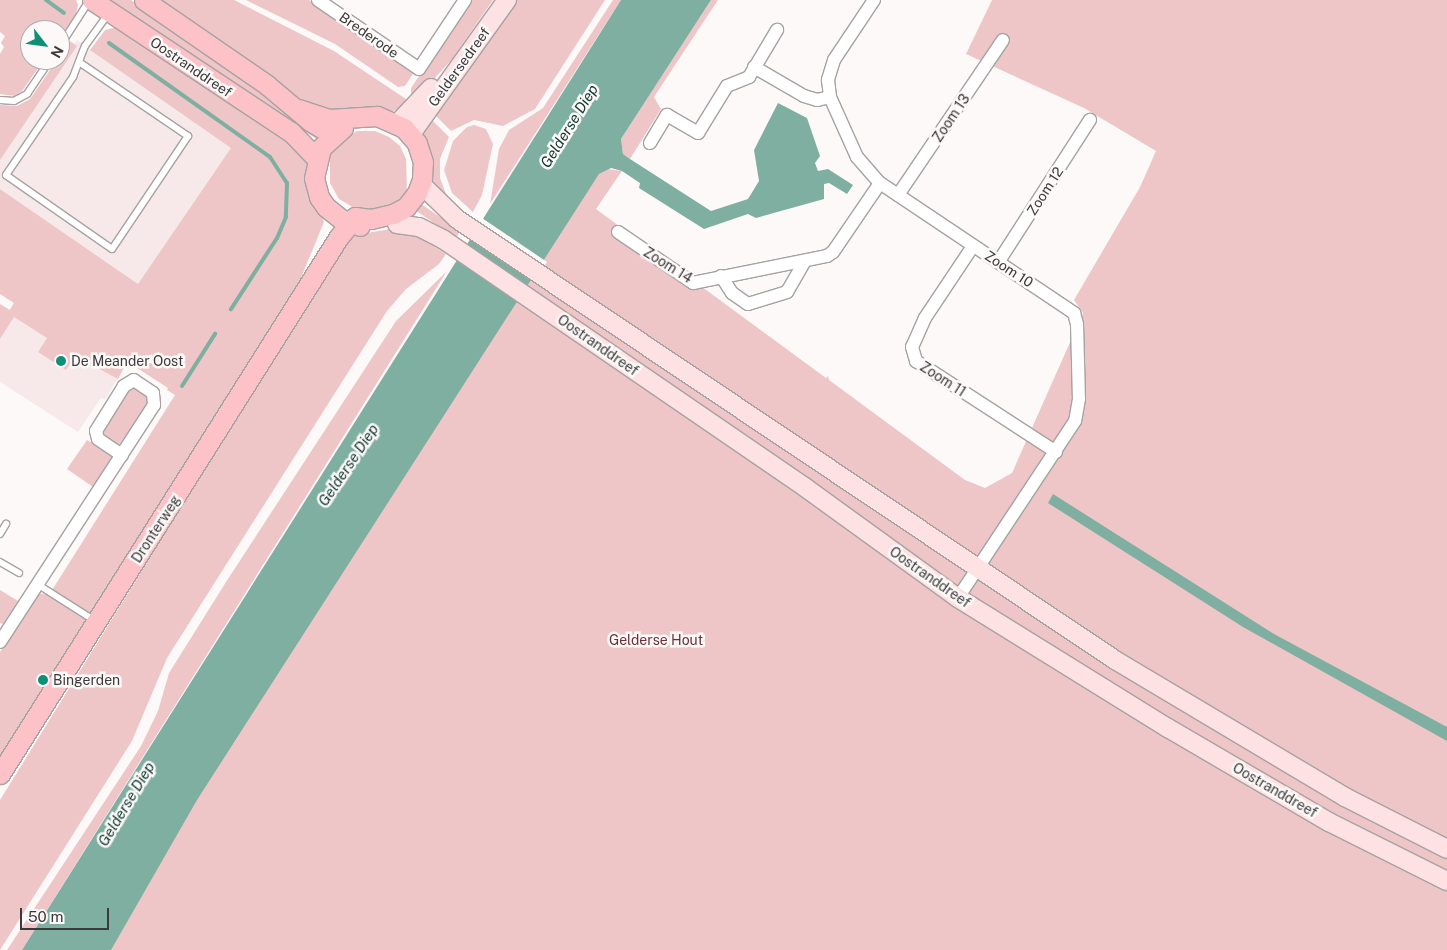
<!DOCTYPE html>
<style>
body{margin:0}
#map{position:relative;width:1447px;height:950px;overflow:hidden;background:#fdf9f9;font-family:"Public Sans",sans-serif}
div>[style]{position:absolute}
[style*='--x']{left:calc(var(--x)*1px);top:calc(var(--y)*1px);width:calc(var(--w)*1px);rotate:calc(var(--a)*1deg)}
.built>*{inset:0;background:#f7e9ea}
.green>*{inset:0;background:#eec6c8}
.water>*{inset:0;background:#7fafa1}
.pier>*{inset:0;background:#fdf9f9}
.stream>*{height:4px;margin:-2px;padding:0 2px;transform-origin:2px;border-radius:2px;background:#7fafa1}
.roads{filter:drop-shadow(1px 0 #a6a2a2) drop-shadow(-1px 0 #a6a2a2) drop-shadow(0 1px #a6a2a2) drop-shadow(0 -1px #a6a2a2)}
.lane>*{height:6px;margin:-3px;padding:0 3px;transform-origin:3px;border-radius:3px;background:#fff}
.street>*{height:12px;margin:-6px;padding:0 6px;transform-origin:6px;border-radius:6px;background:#fff}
.secondary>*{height:18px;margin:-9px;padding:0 9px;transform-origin:9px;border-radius:9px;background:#fee1e3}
.primary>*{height:19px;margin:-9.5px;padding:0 9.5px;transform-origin:9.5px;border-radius:9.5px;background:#fdc2c8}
.dots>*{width:14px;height:14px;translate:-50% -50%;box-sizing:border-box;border:2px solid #fdf9f9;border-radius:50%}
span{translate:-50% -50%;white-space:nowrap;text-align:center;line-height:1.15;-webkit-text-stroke:5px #fdf9f9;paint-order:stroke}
.street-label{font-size:14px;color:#3b3a3a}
.poi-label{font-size:14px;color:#3b3a3a}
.left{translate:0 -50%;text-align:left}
.park-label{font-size:14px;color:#6a2e36}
.water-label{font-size:15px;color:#0e3a30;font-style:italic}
.north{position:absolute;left:20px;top:20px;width:50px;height:50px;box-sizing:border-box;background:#fdf9f9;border:1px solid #afadad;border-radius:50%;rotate:120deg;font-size:14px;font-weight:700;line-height:20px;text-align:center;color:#3b3a3a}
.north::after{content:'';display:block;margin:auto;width:18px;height:22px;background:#0e9077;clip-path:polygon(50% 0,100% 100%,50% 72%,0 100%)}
.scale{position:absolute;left:20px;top:908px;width:89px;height:22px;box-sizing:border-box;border:2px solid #3b3a3a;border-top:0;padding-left:6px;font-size:15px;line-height:18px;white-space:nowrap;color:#3b3a3a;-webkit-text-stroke:4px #fdf9f9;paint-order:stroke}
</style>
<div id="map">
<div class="built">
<div style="clip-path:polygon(77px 40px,238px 151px,142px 287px,0 189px,0 152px)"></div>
<div style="clip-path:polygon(20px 293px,126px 364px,105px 400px,101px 398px,78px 432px,0 382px,0 325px)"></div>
</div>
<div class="green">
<div style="clip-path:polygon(0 0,76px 0,78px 5px,76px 14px,60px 37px,60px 30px,30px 30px,30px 60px,44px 60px,22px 91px,15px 96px,0 94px,0 54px,4px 47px,1px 43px,5px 36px,0 32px)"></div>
<div style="clip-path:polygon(109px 0,131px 0,275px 100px,323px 136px,320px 141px,268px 109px)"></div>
<div style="clip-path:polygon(157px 0,234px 0,334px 51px,412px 103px,389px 113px,315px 109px)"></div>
<div style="clip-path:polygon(246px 0,309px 0,415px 71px,405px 86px,398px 87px,335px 44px)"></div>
<div style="clip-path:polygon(470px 0,493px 0,452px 59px,416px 99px,411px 94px,411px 88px)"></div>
<div style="clip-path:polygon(509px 0,605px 0,535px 109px,503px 126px,474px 120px,451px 131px,435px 115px)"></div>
<div style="clip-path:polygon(613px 0,621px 0,490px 204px,499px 149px,509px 130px,543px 108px)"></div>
<div style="clip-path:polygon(711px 0,718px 0,654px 97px,661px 109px,630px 159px,623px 154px,621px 139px)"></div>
<div style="clip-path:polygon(992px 0,1447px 0,1447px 950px,103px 950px,211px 740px,599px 174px,607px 169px,622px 171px,596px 209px,826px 378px,828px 376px,829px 380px,965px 480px,985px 488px,1012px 473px,1083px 313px,1074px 300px,1140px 187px,1156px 151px,1084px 108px,966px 54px)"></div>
<div style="clip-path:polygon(113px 28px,119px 28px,293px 142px,306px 157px,324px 222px,293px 297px,0 762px,0 652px,38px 593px,49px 595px,175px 395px,167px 390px,168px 388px,120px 357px,126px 364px,118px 379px,75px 356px,66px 370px,38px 352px,47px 338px,14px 317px,0 339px,0 304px,10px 310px,14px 303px,0 294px,0 189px,138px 284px,231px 148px,90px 50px,105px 30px)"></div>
<div style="clip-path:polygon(70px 41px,77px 46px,0 160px,0 105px,17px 106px,30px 99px)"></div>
<div style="clip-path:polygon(432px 120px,449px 137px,440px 159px,440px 178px,446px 194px,461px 211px,432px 188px,421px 138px,422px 129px)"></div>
<div style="clip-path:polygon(474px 125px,486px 129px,493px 144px,482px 195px,473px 212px,452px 193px,444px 170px,453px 141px,467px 127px)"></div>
<div style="clip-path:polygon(357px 131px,375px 131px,389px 137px,400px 146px,406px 159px,407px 193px,385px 210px,356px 209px,339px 199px,330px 183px,330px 148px)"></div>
<div style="clip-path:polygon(417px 201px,460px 231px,456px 238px,412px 208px)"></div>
<div style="clip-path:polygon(403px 227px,435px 242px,434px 246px,446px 254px,439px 264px,406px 289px,387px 311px,167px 658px,132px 741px,0 950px,0 800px,349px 236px)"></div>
<div style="clip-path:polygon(447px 271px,22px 950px,7px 950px,141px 746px,158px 711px,169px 673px,226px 582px,396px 321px)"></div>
<div style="clip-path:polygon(131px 386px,149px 397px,150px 402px,118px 446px,100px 435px,127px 388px)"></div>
<div style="clip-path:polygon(87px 440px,113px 455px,93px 487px,67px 469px)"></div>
<div style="clip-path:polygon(0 590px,18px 601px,3px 624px,0 623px)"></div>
</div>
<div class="water">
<div style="clip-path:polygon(621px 0,711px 0,621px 139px,623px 154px,630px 159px,711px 211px,748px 199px,759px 181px,754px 150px,778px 103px,807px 118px,820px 156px,815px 163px,818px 171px,828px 169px,853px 185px,847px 194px,829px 183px,824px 184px,824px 199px,756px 218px,748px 214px,704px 229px,639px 188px,640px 183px,622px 171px,611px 168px,599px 174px,197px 800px,111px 950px,22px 950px)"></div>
<div style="clip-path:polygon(1053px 494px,1274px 634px,1447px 727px,1447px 741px,1243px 627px,1048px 503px)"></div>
</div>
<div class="pier">
<div style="clip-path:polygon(479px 216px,547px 262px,534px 282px,467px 236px)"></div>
</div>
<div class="stream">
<div style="--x:46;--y:0;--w:22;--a:36"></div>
<div style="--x:109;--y:43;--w:197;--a:35.3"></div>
<div style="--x:270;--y:157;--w:31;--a:57"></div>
<div style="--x:287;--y:183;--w:34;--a:92"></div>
<div style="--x:286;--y:217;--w:23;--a:113"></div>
<div style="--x:277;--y:238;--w:85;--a:122.9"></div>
<div style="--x:182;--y:386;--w:62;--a:-57.6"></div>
</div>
<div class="roads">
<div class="lane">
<div style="--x:60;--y:46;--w:54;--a:-57.2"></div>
<div style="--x:79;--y:62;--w:132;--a:34.2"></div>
<div style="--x:188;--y:136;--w:136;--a:123.9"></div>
<div style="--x:112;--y:249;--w:129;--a:-145.1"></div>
<div style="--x:6;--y:175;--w:119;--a:-55.6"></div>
<div style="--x:73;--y:77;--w:33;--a:-69"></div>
<div style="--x:85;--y:46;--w:41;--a:-54"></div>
<div style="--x:0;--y:100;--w:14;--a:4"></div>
<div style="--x:14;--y:101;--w:15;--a:-28"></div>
<div style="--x:27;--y:94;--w:41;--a:-55.9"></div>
<div style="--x:0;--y:534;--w:12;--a:-59"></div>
<div style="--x:0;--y:562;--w:22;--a:30"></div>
<div style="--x:37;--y:584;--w:69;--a:32.5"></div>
</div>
<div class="street">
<div style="--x:318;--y:0;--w:122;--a:34.3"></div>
<div style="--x:419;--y:69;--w:83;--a:-56.3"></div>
<div style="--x:874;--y:0;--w:72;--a:123.7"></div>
<div style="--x:834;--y:60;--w:21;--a:107"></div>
<div style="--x:828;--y:80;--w:17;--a:83"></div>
<div style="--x:830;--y:97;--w:66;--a:65.8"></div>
<div style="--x:857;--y:157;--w:35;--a:49"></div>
<div style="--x:880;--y:183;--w:234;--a:33.8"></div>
<div style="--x:1074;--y:313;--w:11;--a:75"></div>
<div style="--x:1077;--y:324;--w:75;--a:88.5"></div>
<div style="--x:1079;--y:399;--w:22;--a:100"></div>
<div style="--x:1075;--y:421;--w:212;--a:123.5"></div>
<div style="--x:754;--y:67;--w:58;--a:30.1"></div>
<div style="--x:804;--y:96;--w:14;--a:17"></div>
<div style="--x:817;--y:100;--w:13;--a:-13"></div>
<div style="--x:650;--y:143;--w:33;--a:-59"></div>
<div style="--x:667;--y:115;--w:36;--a:30"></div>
<div style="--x:698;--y:133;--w:55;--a:-58.3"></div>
<div style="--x:727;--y:86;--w:24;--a:-22"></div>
<div style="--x:749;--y:77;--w:55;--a:-59.2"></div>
<div style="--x:898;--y:195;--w:187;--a:-55.9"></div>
<div style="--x:618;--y:232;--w:91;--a:34.2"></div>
<div style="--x:693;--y:283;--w:137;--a:-11.4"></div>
<div style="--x:827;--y:256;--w:7;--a:-34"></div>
<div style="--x:833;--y:252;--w:83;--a:-55.7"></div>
<div style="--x:973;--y:246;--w:87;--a:123.7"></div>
<div style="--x:925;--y:318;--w:32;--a:114"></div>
<div style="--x:912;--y:347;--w:15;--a:74"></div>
<div style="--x:916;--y:361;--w:167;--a:33"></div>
<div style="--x:999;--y:261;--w:168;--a:-57.2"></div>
<div style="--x:721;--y:276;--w:20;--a:57"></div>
<div style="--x:732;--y:293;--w:19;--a:35"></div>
<div style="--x:748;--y:304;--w:41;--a:-17.1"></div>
<div style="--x:787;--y:292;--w:36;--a:-60"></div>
<div style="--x:0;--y:642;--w:283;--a:-57"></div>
<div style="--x:154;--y:405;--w:12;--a:-95"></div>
<div style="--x:153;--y:393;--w:23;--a:-146"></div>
<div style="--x:134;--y:380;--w:12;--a:149"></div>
<div style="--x:124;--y:386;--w:53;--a:121.9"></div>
<div style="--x:96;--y:431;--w:8;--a:76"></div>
<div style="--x:98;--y:439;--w:29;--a:34"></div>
</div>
<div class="secondary">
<div style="--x:398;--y:123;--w:48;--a:-46.7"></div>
<div style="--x:411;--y:134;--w:165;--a:-54.4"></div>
<div style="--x:421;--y:184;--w:50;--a:44.2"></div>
<div style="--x:457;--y:219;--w:792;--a:33.83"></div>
<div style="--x:1115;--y:660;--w:268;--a:30.8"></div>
<div style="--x:1345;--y:797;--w:114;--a:27"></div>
<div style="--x:397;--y:224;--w:22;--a:8"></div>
<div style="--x:419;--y:227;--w:28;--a:27"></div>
<div style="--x:444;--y:240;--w:439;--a:34.4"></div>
<div style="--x:806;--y:488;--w:188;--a:35.9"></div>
<div style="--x:958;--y:598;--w:247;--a:31.8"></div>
<div style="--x:1168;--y:728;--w:186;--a:30.3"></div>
<div style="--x:1329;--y:822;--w:132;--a:26.6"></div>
</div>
<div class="primary">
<div style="--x:92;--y:0;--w:239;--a:33.6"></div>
<div style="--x:291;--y:132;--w:36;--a:46"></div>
<div style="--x:144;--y:0;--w:150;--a:34.6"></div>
<div style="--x:267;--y:85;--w:56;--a:39.9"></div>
<div style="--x:310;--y:121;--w:27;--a:31"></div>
<div style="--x:343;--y:128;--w:30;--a:138"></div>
<div style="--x:321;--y:148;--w:31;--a:103"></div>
<div style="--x:314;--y:178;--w:20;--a:75"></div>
<div style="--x:319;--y:197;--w:12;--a:55"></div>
<div style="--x:326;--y:207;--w:19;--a:39"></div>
<div style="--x:341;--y:219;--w:20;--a:20"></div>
<div style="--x:0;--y:774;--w:634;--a:-57.76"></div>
<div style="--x:338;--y:238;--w:27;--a:-51"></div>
<div style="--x:355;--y:217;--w:16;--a:7"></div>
<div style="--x:371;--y:219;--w:23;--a:-13"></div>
<div style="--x:393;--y:214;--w:15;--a:-28"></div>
<div style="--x:406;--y:207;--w:18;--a:-52"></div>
<div style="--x:417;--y:193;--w:15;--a:-70"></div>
<div style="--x:422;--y:179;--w:17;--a:-87"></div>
<div style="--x:423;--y:162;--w:20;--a:-108"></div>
<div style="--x:417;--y:143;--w:20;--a:-131"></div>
<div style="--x:404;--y:128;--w:30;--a:-156"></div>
<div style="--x:377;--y:116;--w:48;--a:176.4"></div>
<div style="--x:329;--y:119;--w:32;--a:-162"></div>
</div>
</div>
<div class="dots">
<div style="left:61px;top:361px;background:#0e9077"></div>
<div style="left:43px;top:680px;background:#0e9077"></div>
</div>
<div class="street-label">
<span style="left:369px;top:35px;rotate:35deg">Brederode</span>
<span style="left:191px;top:67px;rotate:34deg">Oostranddreef</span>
<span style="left:459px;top:67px;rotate:-54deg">Geldersedreef</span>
<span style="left:951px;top:118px;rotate:-56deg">Zoom 13</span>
<span style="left:1045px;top:191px;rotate:-57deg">Zoom 12</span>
<span style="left:668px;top:265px;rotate:32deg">Zoom 14</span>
<span style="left:1009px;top:269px;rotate:33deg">Zoom 10</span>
<span style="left:598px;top:345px;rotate:35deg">Oostranddreef</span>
<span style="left:943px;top:379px;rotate:33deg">Zoom 11</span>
<span style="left:156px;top:529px;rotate:-57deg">Dronterweg</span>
<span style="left:930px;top:577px;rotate:35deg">Oostranddreef</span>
<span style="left:1275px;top:790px;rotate:30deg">Oostranddreef</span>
</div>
<div class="poi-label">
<span class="left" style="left:71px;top:361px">De Meander Oost</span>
<span class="left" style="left:53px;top:680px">Bingerden</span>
</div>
<div class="park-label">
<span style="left:656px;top:640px">Gelderse Hout</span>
</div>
<div class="water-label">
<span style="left:569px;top:126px;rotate:-58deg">Gelderse Diep</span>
<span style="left:348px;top:465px;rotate:-56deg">Gelderse Diep</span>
<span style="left:126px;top:804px;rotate:-59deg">Gelderse Diep</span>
</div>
<div class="north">N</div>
<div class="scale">50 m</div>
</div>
